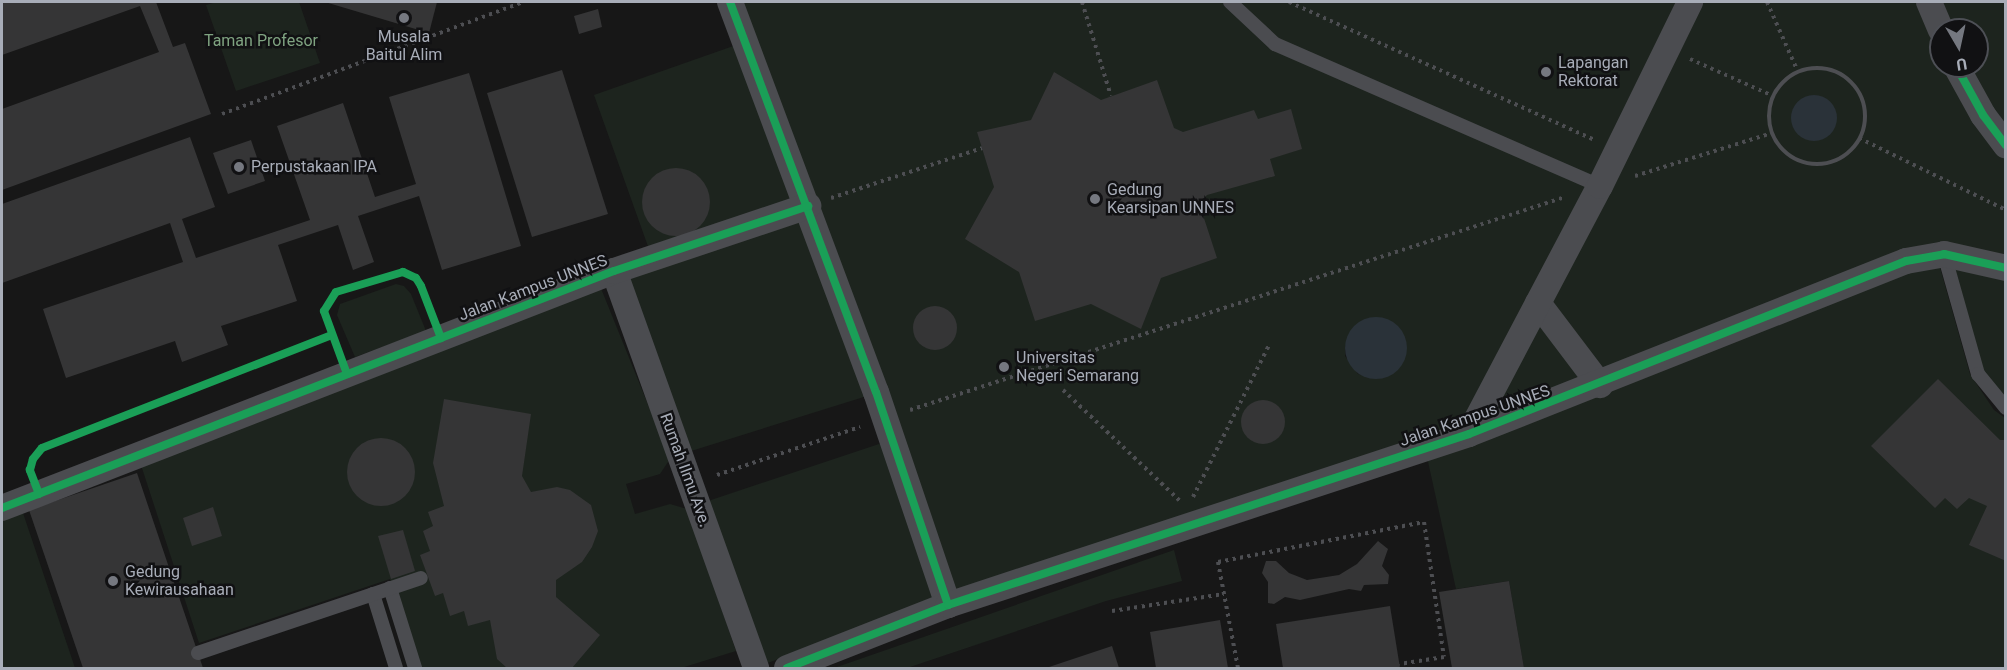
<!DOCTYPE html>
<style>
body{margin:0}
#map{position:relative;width:2007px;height:670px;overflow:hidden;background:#171717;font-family:Roboto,sans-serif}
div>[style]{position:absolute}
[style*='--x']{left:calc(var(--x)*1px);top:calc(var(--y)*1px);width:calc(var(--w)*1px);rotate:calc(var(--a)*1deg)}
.green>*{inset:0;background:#1d241e}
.water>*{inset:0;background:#2a3239}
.round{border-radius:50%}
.building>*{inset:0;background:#353536}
.path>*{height:4px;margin-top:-2px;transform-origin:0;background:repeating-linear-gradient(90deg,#4d4e52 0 3px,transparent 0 7.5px)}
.path>.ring{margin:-2px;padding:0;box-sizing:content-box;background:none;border:4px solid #4d4e52;border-radius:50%}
.service>*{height:14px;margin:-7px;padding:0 7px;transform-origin:7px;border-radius:7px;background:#4b4c50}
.minor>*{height:26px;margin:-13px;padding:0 13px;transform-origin:13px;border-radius:13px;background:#4b4c50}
.cycleway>*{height:8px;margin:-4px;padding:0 4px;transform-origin:4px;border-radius:4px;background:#1a9f57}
.dots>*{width:16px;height:16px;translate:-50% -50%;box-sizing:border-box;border:3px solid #111113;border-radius:50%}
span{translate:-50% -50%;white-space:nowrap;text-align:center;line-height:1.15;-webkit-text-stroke:5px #111113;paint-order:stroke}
.poi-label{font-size:16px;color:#a8adb8}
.left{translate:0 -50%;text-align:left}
.park-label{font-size:16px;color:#7fa381}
.street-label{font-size:16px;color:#a8adb8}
.frame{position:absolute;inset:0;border:3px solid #a8adb8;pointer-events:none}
.north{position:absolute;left:1929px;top:18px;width:60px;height:60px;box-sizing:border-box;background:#111113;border:2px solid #4d4f55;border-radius:50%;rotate:171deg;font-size:16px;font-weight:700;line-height:24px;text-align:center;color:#a8adb8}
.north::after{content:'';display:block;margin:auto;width:21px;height:27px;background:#757880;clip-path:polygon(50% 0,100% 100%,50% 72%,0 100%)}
</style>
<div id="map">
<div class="green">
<div style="clip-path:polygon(217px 2px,299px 2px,320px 63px,236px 91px,206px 5px)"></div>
<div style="clip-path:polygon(evenodd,737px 2px,1685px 2px,1465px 428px,953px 594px,737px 2px,1345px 345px,1379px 379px,1358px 374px,1345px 356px,1345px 345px)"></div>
<div style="clip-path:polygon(1696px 2px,1923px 2px,1941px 47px,1941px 66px,1949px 66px,2005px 153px,2005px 256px,1942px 243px,1603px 375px,1546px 304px)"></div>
<div style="clip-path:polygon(1939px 2px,2005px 2px,2005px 127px,1967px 66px,1977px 66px,1977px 30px,1952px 30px)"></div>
<div style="clip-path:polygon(739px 44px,796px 201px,650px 252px,594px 95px)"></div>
<div style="clip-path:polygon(803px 216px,867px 396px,688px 452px,625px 275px)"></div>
<div style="clip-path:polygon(1939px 264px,1970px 374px,1994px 410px,2005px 418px,2005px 668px,1524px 668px,1509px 581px,1456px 589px,1427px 457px,1909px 269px)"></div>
<div style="clip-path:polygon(1953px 264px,2005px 276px,2005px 402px,1981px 369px)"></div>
<div style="clip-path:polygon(396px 284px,404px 286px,411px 294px,426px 331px,355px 357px,337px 315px,340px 304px)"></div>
<div style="clip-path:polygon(600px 286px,670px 459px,660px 474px,626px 484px,635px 514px,670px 504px,687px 509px,736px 651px,681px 668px,420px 668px,390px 579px,199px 643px,140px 462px)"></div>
<div style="clip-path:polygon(1539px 318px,1588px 381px,1486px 418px)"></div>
<div style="clip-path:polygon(882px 443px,935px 600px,765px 664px,708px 501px)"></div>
<div style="clip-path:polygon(22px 510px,75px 668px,2px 668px,2px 518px)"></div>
<div style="clip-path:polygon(1174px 550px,1182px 581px,1106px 601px,907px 668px,834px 668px)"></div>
</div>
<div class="water">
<div class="round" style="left:1791px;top:95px;width:46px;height:46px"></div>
<div class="round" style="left:1345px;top:317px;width:62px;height:62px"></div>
</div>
<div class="building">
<div style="clip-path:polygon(2px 2px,156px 2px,173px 47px,185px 43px,211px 114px,2px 190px,2px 109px,159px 52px,140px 6px,2px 55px)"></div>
<div style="clip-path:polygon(325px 2px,437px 2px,429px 33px)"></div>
<div style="clip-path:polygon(598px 9px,602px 27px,579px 34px,574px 16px)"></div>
<div style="clip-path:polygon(562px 70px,608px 214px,532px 237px,487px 93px)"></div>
<div style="clip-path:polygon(1054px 72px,1101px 100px,1157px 80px,1174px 128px,1183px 132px,1254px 110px,1258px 119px,1291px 109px,1302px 149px,1270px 159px,1275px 176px,1207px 195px,1199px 203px,1217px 258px,1161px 278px,1141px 329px,1091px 304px,1035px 321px,1019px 272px,965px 239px,994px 187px,977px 132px,1031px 120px)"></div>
<div style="clip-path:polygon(469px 73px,521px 246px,442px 270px,419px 196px,358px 216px,374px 262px,353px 270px,338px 225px,278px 245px,297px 301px,221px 326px,228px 345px,182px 362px,175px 341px,66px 378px,43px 309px,183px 262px,170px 223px,2px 283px,2px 204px,190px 137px,215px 207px,182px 219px,196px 258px,310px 220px,277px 126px,343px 103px,375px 197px,416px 184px,389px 97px)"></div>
<div style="clip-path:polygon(251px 140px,265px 181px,228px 194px,213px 153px)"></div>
<div class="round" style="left:642px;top:168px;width:68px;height:68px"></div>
<div class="round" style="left:913px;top:306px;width:44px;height:44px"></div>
<div style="clip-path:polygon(1938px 379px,2000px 440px,2006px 440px,2006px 561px,1969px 545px,1987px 506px,1969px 498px,1957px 509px,1945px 498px,1935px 508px,1871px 446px)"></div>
<div style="clip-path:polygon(444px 399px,531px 414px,522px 476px,531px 492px,557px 487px,570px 490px,591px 505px,598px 531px,592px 547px,582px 562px,556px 580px,556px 597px,600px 635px,572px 668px,507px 668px,497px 659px,490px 620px,468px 626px,464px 611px,450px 616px,443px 593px,435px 596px,420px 555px,430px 551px,423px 531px,433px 526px,428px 512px,444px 506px,433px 463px)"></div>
<div class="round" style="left:1241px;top:400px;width:44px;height:44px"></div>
<div class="round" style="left:347px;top:438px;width:68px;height:68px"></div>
<div style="clip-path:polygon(137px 473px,203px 668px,83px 668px,29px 510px)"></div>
<div style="clip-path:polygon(213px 507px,222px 536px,192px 546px,183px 518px)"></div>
<div style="clip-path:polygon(403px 530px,415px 571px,391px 579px,378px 536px)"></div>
<div style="clip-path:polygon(1378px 541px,1388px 549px,1382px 566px,1389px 575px,1388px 584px,1364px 585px,1361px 591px,1349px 589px,1300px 600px,1285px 597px,1274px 604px,1268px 603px,1268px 582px,1262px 573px,1266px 561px,1276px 561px,1289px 573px,1307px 580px,1339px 575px,1357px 564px)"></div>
<div style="clip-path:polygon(1509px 581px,1524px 668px,1452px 668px,1439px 592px)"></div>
<div style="clip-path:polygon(1390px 606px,1400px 668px,1283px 668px,1276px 624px)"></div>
<div style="clip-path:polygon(1220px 620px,1228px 668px,1156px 668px,1150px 632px)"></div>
<div style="clip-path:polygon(1112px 646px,1119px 668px,1046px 668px)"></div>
</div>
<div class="path">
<div style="--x:1082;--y:2;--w:98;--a:72.9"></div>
<div style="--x:1289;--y:2;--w:335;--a:24.3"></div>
<div style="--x:1767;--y:2;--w:77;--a:66.1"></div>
<div style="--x:1690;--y:59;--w:91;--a:24"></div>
<div class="ring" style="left:1769px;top:68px;width:92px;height:92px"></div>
<div style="--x:222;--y:114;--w:321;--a:-20.4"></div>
<div style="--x:1859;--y:138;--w:164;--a:26.1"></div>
<div style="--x:1635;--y:176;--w:144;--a:-17.4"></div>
<div style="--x:831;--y:198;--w:159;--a:-18.3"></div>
<div style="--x:1063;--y:390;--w:161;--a:43.5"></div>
<div style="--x:910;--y:410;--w:686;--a:-18.01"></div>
<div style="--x:717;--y:475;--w:151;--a:-18.6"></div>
<div style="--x:1193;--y:497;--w:172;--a:-63.4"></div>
<div style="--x:1112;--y:611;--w:113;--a:-8.6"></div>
<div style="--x:1238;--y:668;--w:108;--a:-100.7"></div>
<div style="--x:1218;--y:562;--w:210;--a:-11"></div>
<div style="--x:1424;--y:522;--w:136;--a:81.6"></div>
<div style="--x:1444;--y:657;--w:45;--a:171"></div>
</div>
<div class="service">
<div style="--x:1230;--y:2;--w:62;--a:43"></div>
<div style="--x:1275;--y:44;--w:355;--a:23.6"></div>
<div style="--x:1944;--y:254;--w:125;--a:74.2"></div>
<div style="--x:1978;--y:374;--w:44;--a:50.5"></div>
<div style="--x:390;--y:588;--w:84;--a:72.6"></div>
<div style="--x:373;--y:594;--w:77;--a:72.7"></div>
<div style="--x:198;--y:653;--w:235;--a:-18.6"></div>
</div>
<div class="minor">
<div style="--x:730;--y:2;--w:416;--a:69.5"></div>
<div style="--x:876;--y:392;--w:225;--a:71.3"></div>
<div style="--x:1929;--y:2;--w:30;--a:67"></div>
<div style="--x:1956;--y:66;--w:56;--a:61.1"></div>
<div style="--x:1983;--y:115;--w:38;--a:53"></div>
<div style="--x:614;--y:271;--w:422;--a:70.3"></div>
<div style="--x:1538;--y:303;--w:103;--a:52.9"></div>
<div style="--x:1469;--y:434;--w:280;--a:-62.2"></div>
<div style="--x:1600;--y:186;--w:205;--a:-63.9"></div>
<div style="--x:2;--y:508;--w:656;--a:-21.17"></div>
<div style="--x:614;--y:271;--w:205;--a:-18.5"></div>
<div style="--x:787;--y:668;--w:173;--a:-21.4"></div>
<div style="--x:948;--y:605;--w:548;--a:-18.17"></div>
<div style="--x:1469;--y:434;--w:470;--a:-21.6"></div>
<div style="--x:1906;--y:261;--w:39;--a:-10"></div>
<div style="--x:1944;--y:254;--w:64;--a:12.7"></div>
</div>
<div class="cycleway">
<div style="--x:730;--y:2;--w:416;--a:69.5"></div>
<div style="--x:876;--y:392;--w:225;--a:71.3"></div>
<div style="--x:1956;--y:66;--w:56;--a:61.1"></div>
<div style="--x:1983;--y:115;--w:38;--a:53"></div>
<div style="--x:347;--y:374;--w:67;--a:-110.1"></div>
<div style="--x:324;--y:311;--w:22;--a:-58"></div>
<div style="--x:336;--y:292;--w:70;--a:-16.6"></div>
<div style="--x:403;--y:272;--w:14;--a:25"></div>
<div style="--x:416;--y:278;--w:9;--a:58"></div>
<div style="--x:421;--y:286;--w:56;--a:69"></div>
<div style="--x:39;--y:494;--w:26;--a:-111"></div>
<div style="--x:30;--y:470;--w:11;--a:-75"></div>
<div style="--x:33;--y:459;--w:14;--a:-51"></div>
<div style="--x:42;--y:448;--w:311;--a:-21.3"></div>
<div style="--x:2;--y:508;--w:656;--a:-21.17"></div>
<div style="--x:614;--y:271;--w:205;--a:-18.5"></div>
<div style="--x:787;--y:668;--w:173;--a:-21.4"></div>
<div style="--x:948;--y:605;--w:548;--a:-18.17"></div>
<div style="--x:1469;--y:434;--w:470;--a:-21.6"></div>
<div style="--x:1906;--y:261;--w:39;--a:-10"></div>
<div style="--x:1944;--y:254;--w:64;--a:12.7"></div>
</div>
<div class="dots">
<div style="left:404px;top:18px;background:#757880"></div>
<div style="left:1546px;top:72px;background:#757880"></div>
<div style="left:239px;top:167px;background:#757880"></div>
<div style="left:1095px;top:199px;background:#757880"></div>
<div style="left:1004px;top:367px;background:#757880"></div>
<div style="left:113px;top:581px;background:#757880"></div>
</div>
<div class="poi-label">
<span style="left:404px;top:46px">Musala<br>Baitul Alim</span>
<span class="left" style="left:1558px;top:72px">Lapangan<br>Rektorat</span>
<span class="left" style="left:251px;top:167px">Perpustakaan IPA</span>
<span class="left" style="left:1107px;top:199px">Gedung<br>Kearsipan UNNES</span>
<span class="left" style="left:1016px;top:367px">Universitas<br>Negeri Semarang</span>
<span class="left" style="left:125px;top:581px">Gedung<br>Kewirausahaan</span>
</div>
<div class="park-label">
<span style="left:261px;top:41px">Taman Profesor</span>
</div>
<div class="street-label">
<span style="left:533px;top:288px;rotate:-21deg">Jalan Kampus UNNES</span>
<span style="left:1475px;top:416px;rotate:-19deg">Jalan Kampus UNNES</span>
<span style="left:685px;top:470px;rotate:70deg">Rumah Ilmu Ave.</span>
</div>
<div class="frame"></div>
<div class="north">U</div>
</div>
